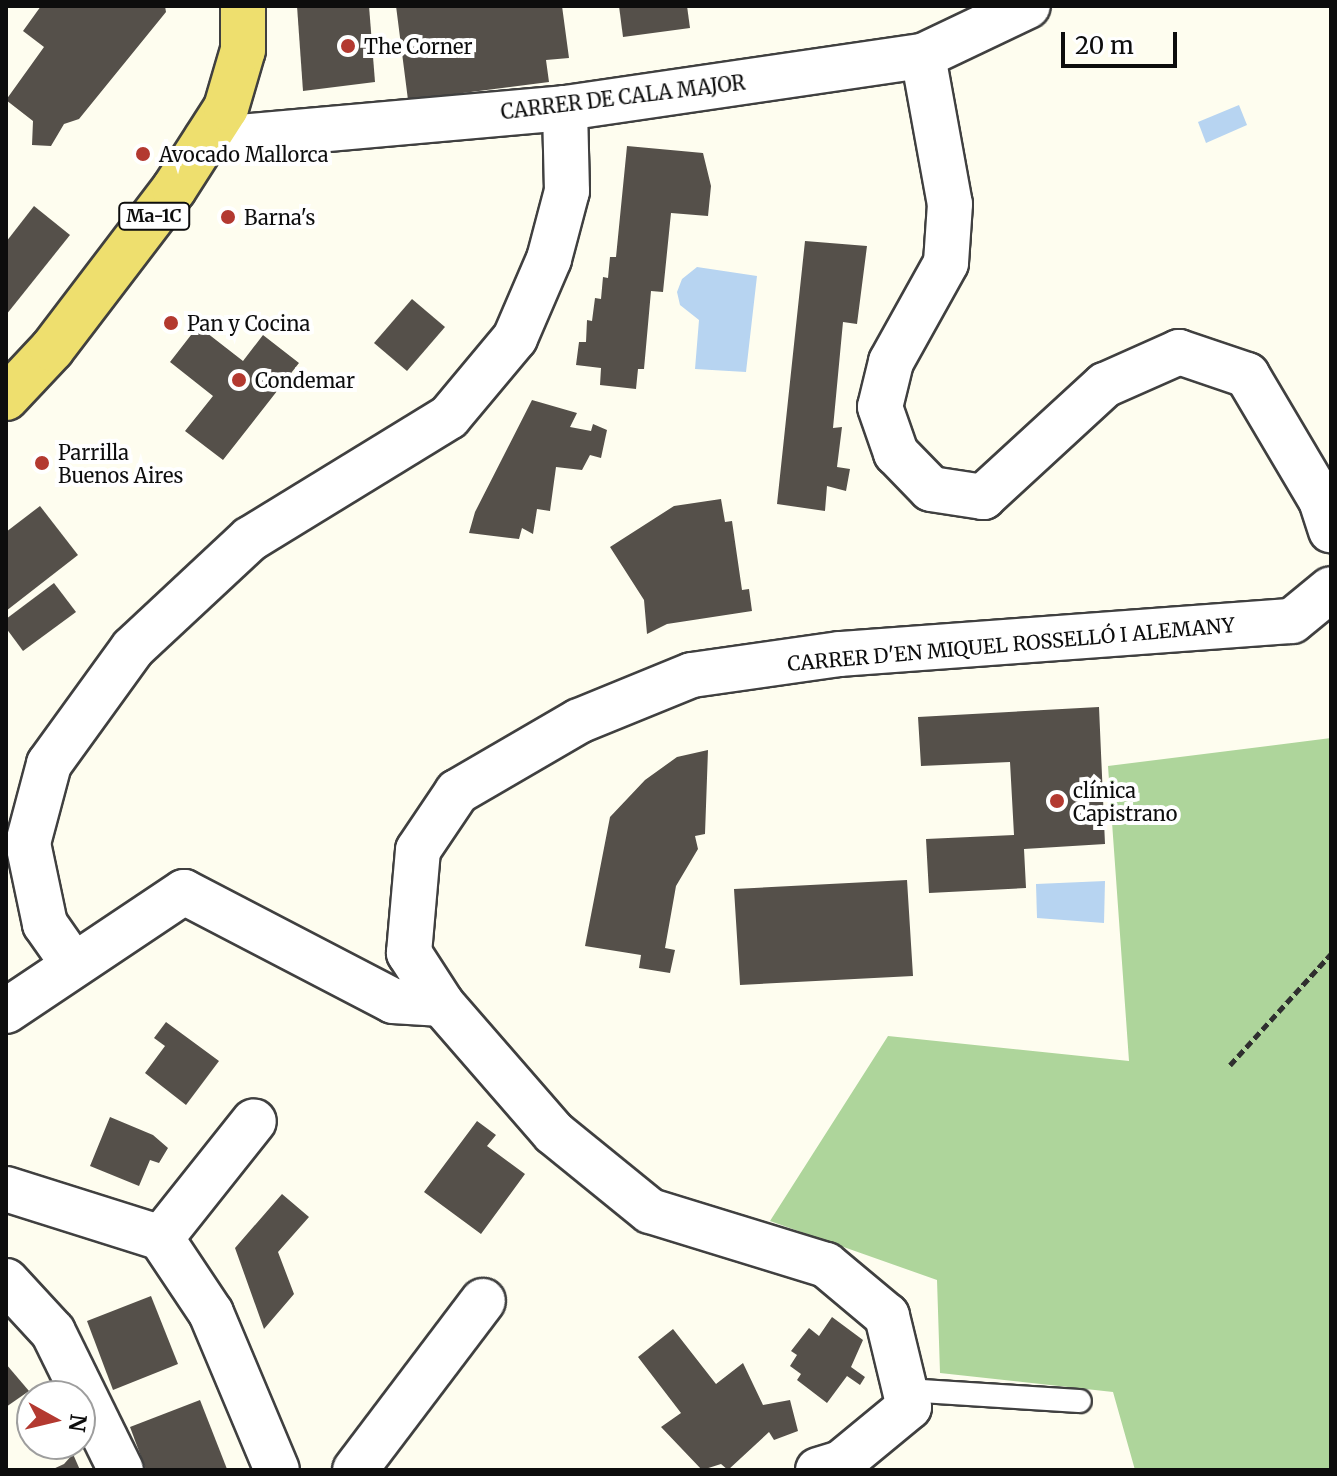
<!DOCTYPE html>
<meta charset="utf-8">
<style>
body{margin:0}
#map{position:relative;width:1337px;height:1476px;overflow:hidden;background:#fefdef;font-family:Merriweather,serif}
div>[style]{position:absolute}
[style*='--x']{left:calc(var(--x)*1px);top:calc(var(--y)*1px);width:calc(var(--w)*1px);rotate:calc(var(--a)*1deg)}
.forest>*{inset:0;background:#aed59b}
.water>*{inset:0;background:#b7d4f1}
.building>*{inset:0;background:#55504a}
.path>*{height:5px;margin-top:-2.5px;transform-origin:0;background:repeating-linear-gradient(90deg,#2f2f2f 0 8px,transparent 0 12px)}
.roads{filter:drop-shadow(2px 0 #404040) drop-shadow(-2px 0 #404040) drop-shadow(0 2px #404040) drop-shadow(0 -2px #404040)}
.service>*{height:22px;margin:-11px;padding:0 11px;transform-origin:11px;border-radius:11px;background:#fff}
.minor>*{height:44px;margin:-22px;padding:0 22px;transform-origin:22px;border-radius:22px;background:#fff}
.tertiary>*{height:44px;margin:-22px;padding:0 22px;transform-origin:22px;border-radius:22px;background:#fff}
.primary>*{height:44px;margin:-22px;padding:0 22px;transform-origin:22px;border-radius:22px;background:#eedf6e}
.dots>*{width:22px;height:22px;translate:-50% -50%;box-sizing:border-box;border:4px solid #fff;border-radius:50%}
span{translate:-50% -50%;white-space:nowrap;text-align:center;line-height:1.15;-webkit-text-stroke:8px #fff;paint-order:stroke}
.shield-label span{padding:2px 6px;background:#fff;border:2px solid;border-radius:6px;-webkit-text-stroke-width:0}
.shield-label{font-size:18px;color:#0d0d0d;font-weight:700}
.poi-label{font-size:20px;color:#0d0d0d}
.left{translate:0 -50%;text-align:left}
.street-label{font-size:20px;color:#0d0d0d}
.frame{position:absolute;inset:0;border:8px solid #0d0d0d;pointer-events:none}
.north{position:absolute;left:16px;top:1380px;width:80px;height:80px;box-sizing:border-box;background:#fff;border:2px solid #9e9e9e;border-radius:50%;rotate:98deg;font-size:22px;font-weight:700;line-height:32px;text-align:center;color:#0d0d0d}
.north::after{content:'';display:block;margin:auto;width:28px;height:36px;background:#b33930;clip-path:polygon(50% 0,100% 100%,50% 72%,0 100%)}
.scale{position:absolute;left:1061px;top:32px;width:116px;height:36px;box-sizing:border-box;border:4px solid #0d0d0d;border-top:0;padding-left:10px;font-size:24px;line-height:28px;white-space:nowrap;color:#0d0d0d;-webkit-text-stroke:6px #fff;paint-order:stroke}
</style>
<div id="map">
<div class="forest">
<div style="clip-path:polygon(1331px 738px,1331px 1470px,1135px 1470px,1113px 1392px,940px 1373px,937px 1280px,770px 1221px,888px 1036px,1129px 1061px,1108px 766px)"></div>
</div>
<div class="water">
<div style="clip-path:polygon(1239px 105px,1247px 125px,1206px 143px,1198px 122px)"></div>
<div style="clip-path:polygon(697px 267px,757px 276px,746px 372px,695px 369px,699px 320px,680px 305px,677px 292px,682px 279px)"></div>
<div style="clip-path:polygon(1105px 881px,1104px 923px,1037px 918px,1036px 884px)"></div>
</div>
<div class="building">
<div style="clip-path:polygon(41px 6px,165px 6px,166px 12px,79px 119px,64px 124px,51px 146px,32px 145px,33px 121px,6px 100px,44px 47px,23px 31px)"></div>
<div style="clip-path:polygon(297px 6px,369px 6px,375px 82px,303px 91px)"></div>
<div style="clip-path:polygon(396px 6px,562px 6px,569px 58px,546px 60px,549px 82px,408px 100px)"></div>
<div style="clip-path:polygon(619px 6px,687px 6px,690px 28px,623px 37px)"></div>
<div style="clip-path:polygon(627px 146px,703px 153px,711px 186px,708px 216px,671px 213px,663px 292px,651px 291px,644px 369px,638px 369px,636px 389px,600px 385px,601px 368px,576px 365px,579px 342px,586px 342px,587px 320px,592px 321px,595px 298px,601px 299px,603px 277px,608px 278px,610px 257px,616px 257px)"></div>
<div style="clip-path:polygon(34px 206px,70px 235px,6px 315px,6px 242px)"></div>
<div style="clip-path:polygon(805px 241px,867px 246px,857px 324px,843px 322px,833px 428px,842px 427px,837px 467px,850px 469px,846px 491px,827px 486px,825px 511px,777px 504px)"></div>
<div style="clip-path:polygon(412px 299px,445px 327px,407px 371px,374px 343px)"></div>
<div style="clip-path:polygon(198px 326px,243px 361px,263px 335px,299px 363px,223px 460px,185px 431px,213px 396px,170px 362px)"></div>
<div style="clip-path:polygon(532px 400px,577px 413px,570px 427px,591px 431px,593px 424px,607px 430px,601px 458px,590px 455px,582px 470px,556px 467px,550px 511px,537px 509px,533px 534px,522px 528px,519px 539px,469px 533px,475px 512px)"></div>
<div style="clip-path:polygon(721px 499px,725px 522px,732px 521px,742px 590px,749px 589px,752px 611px,667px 624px,647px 634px,644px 600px,610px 547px,674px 506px)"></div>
<div style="clip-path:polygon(40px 506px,78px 555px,6px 611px,6px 532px)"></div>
<div style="clip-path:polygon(54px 583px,76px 612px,23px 651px,6px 628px,6px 619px)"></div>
<div style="clip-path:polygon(1099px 707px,1105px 844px,1024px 849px,1026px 888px,929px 893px,926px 839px,1014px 835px,1010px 762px,921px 766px,918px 717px)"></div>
<div style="clip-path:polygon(708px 750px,705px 834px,695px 836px,698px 849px,676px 886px,665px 948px,675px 950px,670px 973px,639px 968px,641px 955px,585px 946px,610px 817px,645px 780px,677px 757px)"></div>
<div style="clip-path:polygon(907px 880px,913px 976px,740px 985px,734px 889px)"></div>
<div style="clip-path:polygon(166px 1022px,219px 1061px,186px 1105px,145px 1073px,165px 1046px,154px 1038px)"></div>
<div style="clip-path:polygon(110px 1117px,153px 1135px,168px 1148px,159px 1163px,150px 1160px,139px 1186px,90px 1166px)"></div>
<div style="clip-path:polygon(477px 1121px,496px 1135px,487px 1146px,525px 1174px,481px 1234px,424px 1192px)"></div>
<div style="clip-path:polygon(282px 1194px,309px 1217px,278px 1252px,294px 1294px,264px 1329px,235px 1248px)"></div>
<div style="clip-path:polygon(151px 1296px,178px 1364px,113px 1390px,87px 1321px)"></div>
<div style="clip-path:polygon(832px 1317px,863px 1340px,851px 1367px,865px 1377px,860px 1385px,847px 1376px,827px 1403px,797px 1380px,801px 1374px,790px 1366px,797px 1355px,791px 1351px,809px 1328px,819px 1336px)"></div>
<div style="clip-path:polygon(673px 1329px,716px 1384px,743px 1363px,763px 1405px,790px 1400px,798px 1431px,774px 1440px,769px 1432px,728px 1470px,721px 1464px,702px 1470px,661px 1427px,681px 1413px,638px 1357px)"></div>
<div style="clip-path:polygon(6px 1364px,29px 1391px,6px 1407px)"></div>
<div style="clip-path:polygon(200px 1400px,227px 1469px,146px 1470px,130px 1427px)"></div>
<div style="clip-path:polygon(73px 1454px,80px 1470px,51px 1470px,64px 1464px)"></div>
</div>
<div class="path">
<div style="--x:1230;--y:1065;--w:150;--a:-47.7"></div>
</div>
<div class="roads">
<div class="service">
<div style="--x:905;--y:1390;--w:175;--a:3.6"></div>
</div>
<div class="minor">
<div style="--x:923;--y:56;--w:150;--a:79.7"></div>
<div style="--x:950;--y:204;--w:59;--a:93.9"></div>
<div style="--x:946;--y:263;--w:113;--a:119.1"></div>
<div style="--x:891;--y:362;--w:46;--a:103.7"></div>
<div style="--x:880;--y:407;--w:49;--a:70.8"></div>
<div style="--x:896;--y:453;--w:50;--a:45.8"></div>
<div style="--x:931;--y:489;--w:53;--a:8.7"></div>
<div style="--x:983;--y:497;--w:166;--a:-42.6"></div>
<div style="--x:1105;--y:385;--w:81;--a:-24"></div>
<div style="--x:1179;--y:352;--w:72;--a:18.7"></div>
<div style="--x:1247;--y:375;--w:145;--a:59.4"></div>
<div style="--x:1321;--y:500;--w:32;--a:72"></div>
<div style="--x:73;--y:964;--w:49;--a:-125"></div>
<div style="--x:45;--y:924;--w:83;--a:-101.9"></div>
<div style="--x:28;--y:843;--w:82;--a:-75.1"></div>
<div style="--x:49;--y:764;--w:143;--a:-54.1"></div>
<div style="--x:133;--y:648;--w:160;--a:-43"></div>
<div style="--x:250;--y:539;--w:233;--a:-31.5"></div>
<div style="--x:449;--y:417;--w:103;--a:-50.1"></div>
<div style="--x:515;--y:338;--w:86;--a:-66.7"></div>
<div style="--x:549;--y:259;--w:70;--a:-75.2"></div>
<div style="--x:567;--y:191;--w:83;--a:-91.4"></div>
<div style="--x:6;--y:1011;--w:214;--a:-33.8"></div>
<div style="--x:184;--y:892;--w:236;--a:27.5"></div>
<div style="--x:393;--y:1001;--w:49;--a:3.5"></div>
<div style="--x:6;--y:1189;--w:163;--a:17.5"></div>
<div style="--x:161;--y:1238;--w:90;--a:56.3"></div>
<div style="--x:211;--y:1313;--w:170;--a:67.2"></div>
<div style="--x:161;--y:1238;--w:149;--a:-51.5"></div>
<div style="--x:6;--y:1281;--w:69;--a:47.3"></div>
<div style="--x:53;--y:1332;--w:154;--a:63.8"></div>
<div style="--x:355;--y:1470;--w:212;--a:-52.9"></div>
<div style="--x:818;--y:1470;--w:24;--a:-17"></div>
<div style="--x:841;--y:1463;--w:88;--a:-39.5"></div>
<div style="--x:909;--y:1407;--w:94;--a:-103.6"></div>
<div style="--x:887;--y:1316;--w:80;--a:-140.1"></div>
<div style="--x:826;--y:1265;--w:184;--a:-162.9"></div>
<div style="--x:650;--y:1211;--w:124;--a:-140.9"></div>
<div style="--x:554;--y:1133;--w:171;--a:-131"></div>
<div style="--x:442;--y:1004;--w:61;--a:-122.9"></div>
<div style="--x:409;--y:953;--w:103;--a:-85"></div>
<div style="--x:418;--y:850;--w:70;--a:-56.1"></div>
<div style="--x:457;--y:792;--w:141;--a:-30.2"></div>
<div style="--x:579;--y:721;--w:122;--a:-22.2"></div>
<div style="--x:692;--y:675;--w:149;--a:-8.1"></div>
<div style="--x:840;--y:654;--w:453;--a:-4.2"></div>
<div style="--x:1292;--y:621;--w:50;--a:-39.4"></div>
</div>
<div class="tertiary">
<div style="--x:206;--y:140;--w:360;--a:-5.1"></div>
<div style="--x:565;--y:108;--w:362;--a:-8.3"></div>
<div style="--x:923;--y:56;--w:116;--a:-25.5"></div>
</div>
<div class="primary">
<div style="--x:6;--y:398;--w:67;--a:-46.8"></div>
<div style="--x:52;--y:349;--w:201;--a:-52.7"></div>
<div style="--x:174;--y:189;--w:96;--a:-57.3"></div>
<div style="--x:226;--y:108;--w:60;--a:-73.7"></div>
<div style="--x:243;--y:50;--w:44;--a:-90"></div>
</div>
</div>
<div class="dots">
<div style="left:348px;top:46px;background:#b33930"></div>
<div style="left:143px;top:154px;background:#b33930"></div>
<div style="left:228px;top:217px;background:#b33930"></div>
<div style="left:171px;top:323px;background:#b33930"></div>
<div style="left:239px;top:380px;background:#b33930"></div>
<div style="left:42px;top:463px;background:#b33930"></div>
<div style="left:1057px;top:801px;background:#b33930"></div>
</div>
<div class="shield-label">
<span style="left:154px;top:216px">Ma-1C</span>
</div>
<div class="poi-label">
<span class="left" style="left:364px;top:46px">The Corner</span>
<span class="left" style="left:159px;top:154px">Avocado Mallorca</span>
<span class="left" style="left:244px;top:217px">Barna's</span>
<span class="left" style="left:187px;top:323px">Pan y Cocina</span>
<span class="left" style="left:255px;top:380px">Condemar</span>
<span class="left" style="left:58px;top:464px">Parrilla<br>Buenos Aires</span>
<span class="left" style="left:1073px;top:802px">clínica<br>Capistrano</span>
</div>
<div class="street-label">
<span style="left:623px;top:97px;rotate:-7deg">CARRER DE CALA MAJOR</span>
<span style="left:1011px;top:644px;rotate:-5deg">CARRER D'EN MIQUEL ROSSELLÓ I ALEMANY</span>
</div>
<div class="frame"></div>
<div class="north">N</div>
<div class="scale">20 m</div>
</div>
